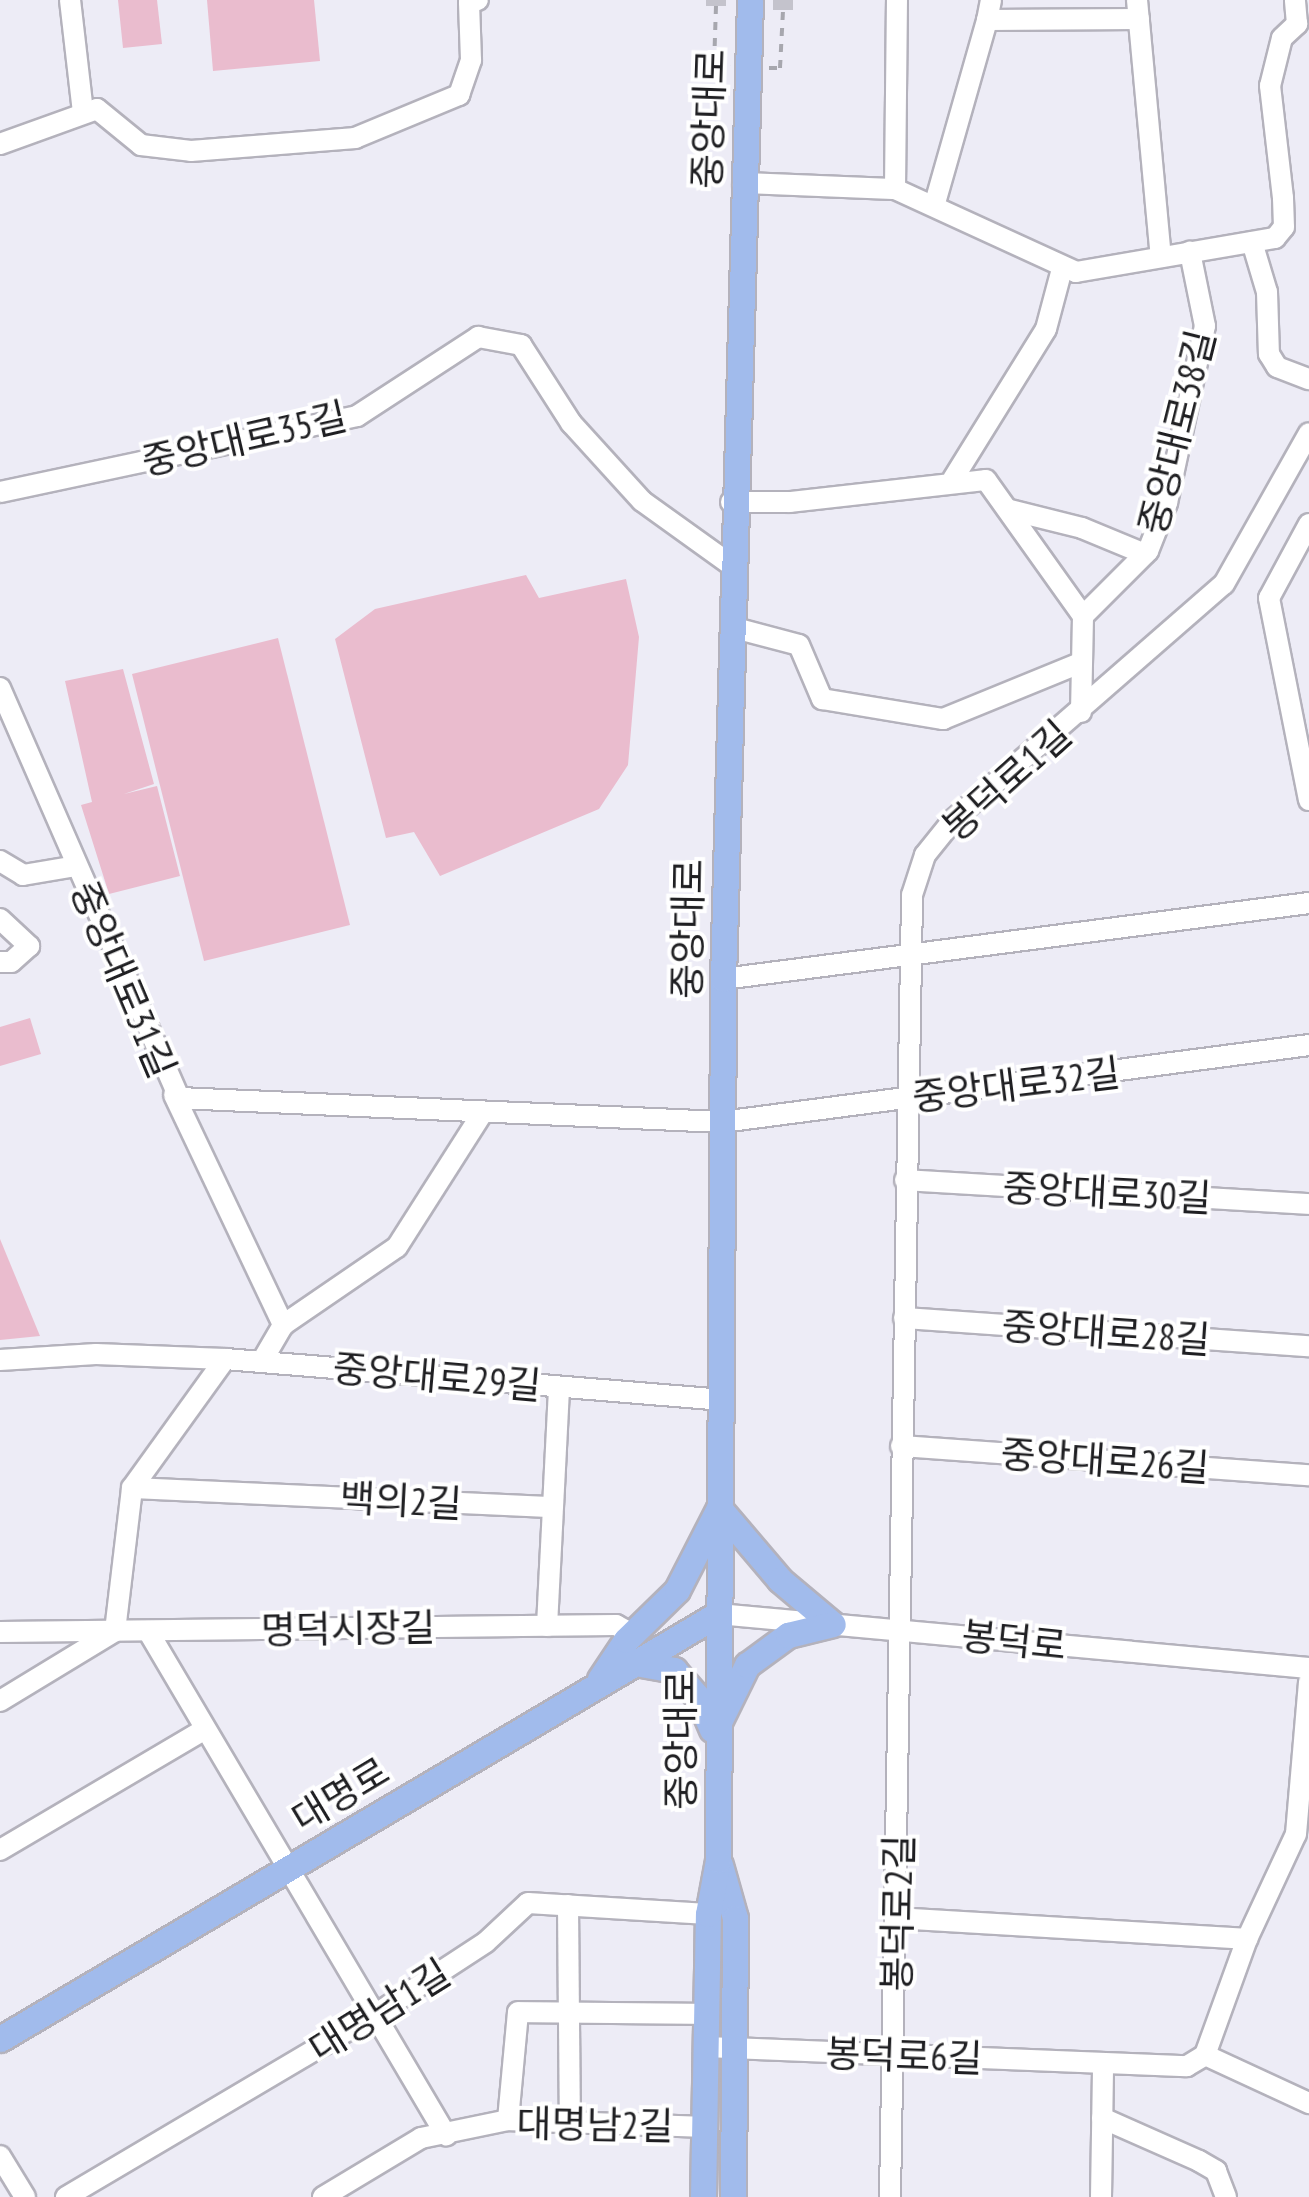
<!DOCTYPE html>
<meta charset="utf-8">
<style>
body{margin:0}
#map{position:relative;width:1309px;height:2197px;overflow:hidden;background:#edecf6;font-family:"PT Sans Narrow","Noto Sans KR",sans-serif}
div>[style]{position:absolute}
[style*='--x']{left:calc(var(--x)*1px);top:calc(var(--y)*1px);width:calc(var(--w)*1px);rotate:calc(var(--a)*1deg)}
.green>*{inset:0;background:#eabcce}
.minor-tunnel>*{height:20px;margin-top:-10px;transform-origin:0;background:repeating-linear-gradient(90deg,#c4c3cc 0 20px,transparent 0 30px)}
.path>*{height:4px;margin-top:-2px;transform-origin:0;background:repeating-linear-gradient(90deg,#a7a7ae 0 8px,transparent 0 16px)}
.roads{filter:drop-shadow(2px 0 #b4b2bc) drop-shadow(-2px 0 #b4b2bc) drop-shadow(0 2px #b4b2bc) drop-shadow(0 -2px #b4b2bc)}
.minor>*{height:20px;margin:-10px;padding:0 10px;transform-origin:10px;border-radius:10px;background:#fff}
.major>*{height:25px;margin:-12.5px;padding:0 12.5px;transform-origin:12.5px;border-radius:12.5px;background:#a1bbec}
span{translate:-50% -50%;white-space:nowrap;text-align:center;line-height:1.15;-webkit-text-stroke:8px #fff;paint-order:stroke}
.street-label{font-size:38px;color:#1f1f22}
</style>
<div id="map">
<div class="green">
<div style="clip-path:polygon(118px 0,157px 0,162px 44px,123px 48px)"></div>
<div style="clip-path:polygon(207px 0,314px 0,320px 61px,213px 71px)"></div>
<div style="clip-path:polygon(526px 575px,539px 598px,626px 579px,639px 637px,628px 765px,599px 809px,440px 876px,414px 832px,386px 838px,335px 639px,375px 609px)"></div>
<div style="clip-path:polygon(278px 638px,350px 925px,204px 961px,132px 674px)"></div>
<div style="clip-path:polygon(123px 669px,154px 784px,124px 794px,157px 786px,180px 876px,109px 894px,81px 805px,92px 802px,65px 681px)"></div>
<div style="clip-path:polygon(30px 1018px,41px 1054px,0 1066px,0 1027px)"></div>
<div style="clip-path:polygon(0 1239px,40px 1336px,0 1340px)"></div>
</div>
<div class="minor-tunnel">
<div style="--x:783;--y:0;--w:10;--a:90"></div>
<div style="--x:716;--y:6;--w:6;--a:-90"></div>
</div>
<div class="path">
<div style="--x:716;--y:6;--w:60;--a:91.9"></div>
<div style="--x:714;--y:66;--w:16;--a:4"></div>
<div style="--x:769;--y:68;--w:11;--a:0"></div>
<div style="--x:780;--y:68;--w:58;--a:-87"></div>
</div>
<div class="roads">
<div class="minor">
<div style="--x:70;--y:0;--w:113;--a:83.4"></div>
<div style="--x:991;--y:0;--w:20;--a:101"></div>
<div style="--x:987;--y:20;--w:152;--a:-0.4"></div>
<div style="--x:1137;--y:0;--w:258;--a:84.7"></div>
<div style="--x:0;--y:144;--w:103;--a:-19.8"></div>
<div style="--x:97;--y:109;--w:57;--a:39.3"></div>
<div style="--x:141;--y:145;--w:50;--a:6.8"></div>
<div style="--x:191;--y:151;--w:165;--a:-4.5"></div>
<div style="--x:355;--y:138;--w:113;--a:-22.5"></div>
<div style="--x:459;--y:95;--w:37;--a:-71"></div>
<div style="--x:471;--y:60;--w:58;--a:-92"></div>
<div style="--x:469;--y:2;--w:9;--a:-13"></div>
<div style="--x:743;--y:183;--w:152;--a:2.3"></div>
<div style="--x:895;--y:189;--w:199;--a:24.6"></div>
<div style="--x:1076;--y:272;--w:202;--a:-9.7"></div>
<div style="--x:1275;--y:238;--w:14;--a:-51"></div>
<div style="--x:1284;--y:227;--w:29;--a:-92"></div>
<div style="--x:1283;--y:198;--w:113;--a:-96.6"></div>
<div style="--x:1270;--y:86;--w:49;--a:-76"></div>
<div style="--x:1282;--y:38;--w:21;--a:-43"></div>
<div style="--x:1297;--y:24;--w:24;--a:-95"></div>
<div style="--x:895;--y:189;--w:189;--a:-89.4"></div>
<div style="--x:935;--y:203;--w:190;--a:-74.1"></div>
<div style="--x:1252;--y:242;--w:52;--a:73.3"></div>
<div style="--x:1267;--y:292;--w:62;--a:88.2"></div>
<div style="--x:1269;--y:354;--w:15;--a:58"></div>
<div style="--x:1277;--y:367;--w:34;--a:21"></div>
<div style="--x:953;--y:479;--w:176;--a:-58.2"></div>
<div style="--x:1046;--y:329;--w:62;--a:-75.1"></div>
<div style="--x:0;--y:492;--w:365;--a:-12"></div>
<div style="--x:357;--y:416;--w:145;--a:-33.1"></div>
<div style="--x:478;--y:337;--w:44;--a:10.5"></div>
<div style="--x:521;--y:345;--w:93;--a:57.3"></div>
<div style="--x:571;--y:423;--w:105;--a:47.7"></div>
<div style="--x:642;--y:501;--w:110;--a:35.7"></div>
<div style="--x:731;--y:502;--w:59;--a:0"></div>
<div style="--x:790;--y:502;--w:197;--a:-6.4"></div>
<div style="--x:986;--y:480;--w:167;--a:54.5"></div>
<div style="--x:1010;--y:510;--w:74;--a:14"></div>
<div style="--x:1082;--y:528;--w:68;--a:22.4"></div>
<div style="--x:1309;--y:524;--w:84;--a:118.4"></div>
<div style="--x:1269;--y:598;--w:206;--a:78.8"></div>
<div style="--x:731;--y:627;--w:70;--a:14.8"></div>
<div style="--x:799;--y:645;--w:59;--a:66.9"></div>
<div style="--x:822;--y:699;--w:123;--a:9.4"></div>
<div style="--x:943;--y:719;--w:148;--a:-22.2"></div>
<div style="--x:0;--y:688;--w:447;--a:66.4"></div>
<div style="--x:179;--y:1098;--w:544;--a:2.53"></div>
<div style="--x:722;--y:1122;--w:592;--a:-7.47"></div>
<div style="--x:1081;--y:712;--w:96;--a:-88.8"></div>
<div style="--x:1083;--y:616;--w:92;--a:-45"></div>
<div style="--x:1148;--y:551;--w:52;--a:-68.4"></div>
<div style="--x:1167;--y:503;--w:181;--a:-77.9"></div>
<div style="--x:1205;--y:326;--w:76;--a:-101.5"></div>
<div style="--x:0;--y:861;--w:27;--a:31"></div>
<div style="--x:23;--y:875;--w:54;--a:-9.6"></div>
<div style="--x:0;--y:919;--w:40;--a:43"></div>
<div style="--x:29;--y:946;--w:24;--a:138"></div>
<div style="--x:11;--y:962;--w:11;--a:180"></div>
<div style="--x:723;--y:979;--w:591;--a:-7.39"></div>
<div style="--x:174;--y:1095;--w:255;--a:64.6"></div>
<div style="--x:905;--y:1180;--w:405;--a:3.4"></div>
<div style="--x:904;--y:1318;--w:406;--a:4"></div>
<div style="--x:0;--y:1360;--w:96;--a:-3.6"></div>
<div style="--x:96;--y:1354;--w:129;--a:2.2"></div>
<div style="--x:225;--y:1359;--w:497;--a:4.7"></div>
<div style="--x:262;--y:1361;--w:42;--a:-59.7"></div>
<div style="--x:283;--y:1325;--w:138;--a:-34.4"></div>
<div style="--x:397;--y:1247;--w:160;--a:-57.5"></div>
<div style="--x:901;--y:1446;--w:409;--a:4.1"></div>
<div style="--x:132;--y:1488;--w:418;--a:2.6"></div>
<div style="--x:718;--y:1614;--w:593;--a:5.22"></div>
<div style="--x:547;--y:1626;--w:239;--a:-87.1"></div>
<div style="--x:148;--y:1631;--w:586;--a:59.41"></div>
<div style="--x:0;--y:1632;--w:616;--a:-0.65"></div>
<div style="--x:616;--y:1625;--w:18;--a:29"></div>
<div style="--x:0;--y:1701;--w:135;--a:-31.3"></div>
<div style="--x:115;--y:1631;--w:144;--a:-83.2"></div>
<div style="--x:132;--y:1488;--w:159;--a:-54.2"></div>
<div style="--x:0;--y:1850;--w:237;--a:-30.5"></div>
<div style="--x:568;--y:1905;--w:217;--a:89.5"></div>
<div style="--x:897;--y:1918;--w:351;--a:3.4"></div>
<div style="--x:706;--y:2047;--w:481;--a:2.3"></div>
<div style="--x:1187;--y:2066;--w:21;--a:-31"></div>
<div style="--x:1205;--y:2055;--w:123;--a:-70.1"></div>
<div style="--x:1247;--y:1939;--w:116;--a:-65"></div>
<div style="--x:1296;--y:1834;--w:153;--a:-85.1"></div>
<div style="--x:1205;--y:2055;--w:115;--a:24.8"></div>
<div style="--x:1102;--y:2118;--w:106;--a:23.9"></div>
<div style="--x:1199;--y:2161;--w:20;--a:30"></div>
<div style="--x:1216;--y:2171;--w:28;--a:69"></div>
<div style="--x:508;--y:2120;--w:108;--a:-84.7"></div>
<div style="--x:518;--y:2012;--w:188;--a:0.6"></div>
<div style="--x:0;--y:2156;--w:48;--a:58.6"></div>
<div style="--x:66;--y:2197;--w:360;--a:-30.6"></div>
<div style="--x:376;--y:2014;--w:131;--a:-33.2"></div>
<div style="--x:486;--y:1942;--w:57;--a:-42.9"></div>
<div style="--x:528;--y:1903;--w:180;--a:3.5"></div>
<div style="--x:323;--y:2197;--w:114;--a:-31"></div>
<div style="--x:421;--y:2138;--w:89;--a:-11.7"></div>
<div style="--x:508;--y:2120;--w:196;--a:2"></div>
<div style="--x:890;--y:2197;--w:1302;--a:-89.03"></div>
<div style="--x:912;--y:895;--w:42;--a:-72"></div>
<div style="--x:925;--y:855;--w:45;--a:-51.3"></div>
<div style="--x:953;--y:820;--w:359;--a:-41.1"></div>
<div style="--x:1224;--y:584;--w:173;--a:-60.6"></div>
<div style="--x:1101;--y:2197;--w:134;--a:-89.1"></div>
</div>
<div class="major">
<div style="--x:635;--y:1663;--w:40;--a:10"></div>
<div style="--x:674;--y:1670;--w:38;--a:49"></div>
<div style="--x:699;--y:1699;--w:33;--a:67"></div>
<div style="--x:600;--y:1679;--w:47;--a:-56.3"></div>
<div style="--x:626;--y:1640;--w:71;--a:-44.4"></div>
<div style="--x:677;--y:1590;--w:92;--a:-62.9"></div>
<div style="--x:719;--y:1508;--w:94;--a:49.7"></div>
<div style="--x:780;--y:1580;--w:67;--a:40.1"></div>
<div style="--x:719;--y:1722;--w:64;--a:-63.8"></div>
<div style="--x:747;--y:1665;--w:51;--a:-36.2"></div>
<div style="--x:788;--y:1635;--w:46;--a:-13.7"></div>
<div style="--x:720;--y:1865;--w:55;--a:74.2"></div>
<div style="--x:735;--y:1918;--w:279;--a:90.4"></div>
<div style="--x:0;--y:2039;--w:834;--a:-30.62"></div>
<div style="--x:703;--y:2197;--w:283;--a:-89"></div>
<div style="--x:708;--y:1914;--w:55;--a:-79.5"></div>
<div style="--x:718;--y:1860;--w:881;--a:-89.67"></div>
<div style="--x:723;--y:979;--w:979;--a:-88.42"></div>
</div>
</div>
<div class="street-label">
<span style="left:708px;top:119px;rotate:-88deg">중앙대로</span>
<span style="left:1176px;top:432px;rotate:-76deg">중앙대로38길</span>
<span style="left:244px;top:438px;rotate:-13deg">중앙대로35길</span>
<span style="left:1006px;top:780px;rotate:-42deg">봉덕로1길</span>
<span style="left:687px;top:929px;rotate:-89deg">중앙대로</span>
<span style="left:124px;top:979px;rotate:67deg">중앙대로31길</span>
<span style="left:1016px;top:1084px;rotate:-7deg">중앙대로32길</span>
<span style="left:1107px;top:1192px;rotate:3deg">중앙대로30길</span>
<span style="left:1106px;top:1332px;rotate:4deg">중앙대로28길</span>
<span style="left:437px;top:1376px;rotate:5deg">중앙대로29길</span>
<span style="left:1105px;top:1460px;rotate:4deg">중앙대로26길</span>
<span style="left:401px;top:1500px;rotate:3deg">백의2길</span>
<span style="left:348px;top:1628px;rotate:-1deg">명덕시장길</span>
<span style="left:1014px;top:1640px;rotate:6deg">봉덕로</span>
<span style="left:680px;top:1740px;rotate:-90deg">중앙대로</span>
<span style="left:340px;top:1794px;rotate:-31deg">대명로</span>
<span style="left:897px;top:1913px;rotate:-89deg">봉덕로2길</span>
<span style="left:379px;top:2010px;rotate:-32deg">대명남1길</span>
<span style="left:904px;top:2055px;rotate:2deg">봉덕로6길</span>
<span style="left:595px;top:2124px;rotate:1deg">대명남2길</span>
</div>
</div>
